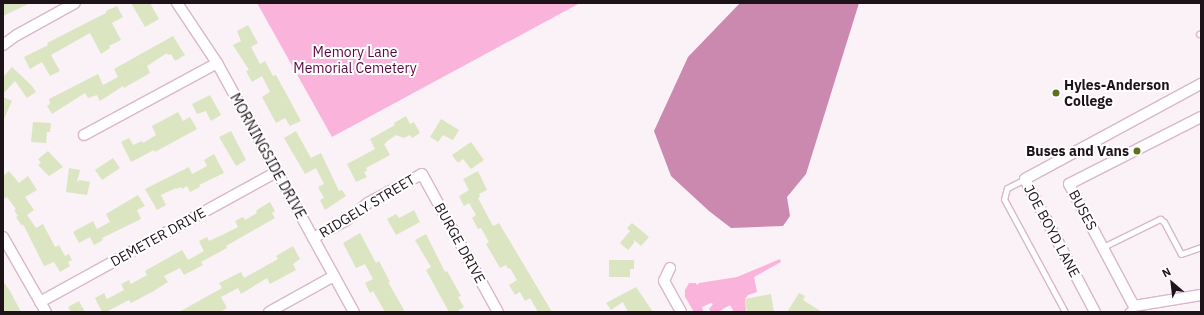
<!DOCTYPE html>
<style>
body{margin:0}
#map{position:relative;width:1204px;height:315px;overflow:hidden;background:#faf2f6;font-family:"IBM Plex Sans",sans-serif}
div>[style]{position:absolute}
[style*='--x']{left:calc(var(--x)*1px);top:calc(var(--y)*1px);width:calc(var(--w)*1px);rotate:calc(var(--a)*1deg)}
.green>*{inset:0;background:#fab4dc}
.water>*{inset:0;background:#cc89b0}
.building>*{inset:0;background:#dbe5c2}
.roads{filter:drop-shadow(1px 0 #dab6ca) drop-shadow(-1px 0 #dab6ca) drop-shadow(0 1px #dab6ca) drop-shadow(0 -1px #dab6ca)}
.lane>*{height:5px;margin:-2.5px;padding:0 2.5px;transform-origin:2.5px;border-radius:2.5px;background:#fff}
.street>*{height:10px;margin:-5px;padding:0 5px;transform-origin:5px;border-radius:5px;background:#fff}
.dots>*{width:11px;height:11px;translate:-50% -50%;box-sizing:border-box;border:2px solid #fff;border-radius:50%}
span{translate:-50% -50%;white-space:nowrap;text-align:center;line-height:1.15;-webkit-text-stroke:4px #fff;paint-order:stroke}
.park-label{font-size:14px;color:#5a0741}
.poi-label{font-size:14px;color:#1f131a;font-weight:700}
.left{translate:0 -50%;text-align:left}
.right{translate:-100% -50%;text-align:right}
.street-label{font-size:14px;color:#1f131a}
.frame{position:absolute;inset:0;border:4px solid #1f131a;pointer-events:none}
.north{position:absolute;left:1152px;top:263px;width:40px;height:40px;-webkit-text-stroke:3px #fff;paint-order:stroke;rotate:332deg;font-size:11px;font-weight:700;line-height:16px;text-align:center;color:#1f131a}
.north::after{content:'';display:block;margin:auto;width:14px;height:18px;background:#1f131a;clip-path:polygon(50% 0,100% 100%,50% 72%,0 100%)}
</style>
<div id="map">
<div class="green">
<div style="clip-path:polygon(257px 3px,580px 3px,332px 137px)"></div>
<div style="clip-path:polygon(780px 259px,781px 262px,754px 277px,757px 292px,748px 295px,745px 299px,746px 312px,734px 312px,730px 305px,718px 312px,711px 312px,709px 309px,713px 304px,711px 303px,702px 307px,703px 311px,706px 312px,694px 312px,685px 297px,685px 290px,689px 283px,696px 283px,697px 285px,699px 283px,737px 277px)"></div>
</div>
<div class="water">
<div style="clip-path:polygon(740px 3px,859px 3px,806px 174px,787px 197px,790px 216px,783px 226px,731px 228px,709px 211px,671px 176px,654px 131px,688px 57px)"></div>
</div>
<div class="building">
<div style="clip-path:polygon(3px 3px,30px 3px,3px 16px)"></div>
<div style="clip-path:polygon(131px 3px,150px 3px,159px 19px,145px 27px)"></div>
<div style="clip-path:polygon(117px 6px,123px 17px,112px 23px,121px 40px,109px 46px,110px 48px,101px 54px,90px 33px,51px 55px,60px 71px,50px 76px,42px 62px,30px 69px,24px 57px,48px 45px,47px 43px,106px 13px,106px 11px)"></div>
<div style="clip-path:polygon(248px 25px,258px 43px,251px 47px,260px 64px,265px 61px,273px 76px,276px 75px,301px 121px,290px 126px,285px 118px,276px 123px,262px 97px,270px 92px,262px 76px,252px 82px,246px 71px,249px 70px,233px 45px,241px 41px,237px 31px)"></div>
<div style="clip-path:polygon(173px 36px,185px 55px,175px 61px,171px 54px,168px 55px,167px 53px,147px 66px,150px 73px,124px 88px,123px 86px,100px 101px,97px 95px,88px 98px,85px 93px,52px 114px,47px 106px,50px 104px,49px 99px,98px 74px,103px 85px,118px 77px,114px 69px)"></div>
<div style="clip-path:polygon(12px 67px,32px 86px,36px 92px,27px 98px,15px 81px,3px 94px,3px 77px)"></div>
<div style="clip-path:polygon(210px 95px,221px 115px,211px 121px,206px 111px,197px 114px,192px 104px)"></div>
<div style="clip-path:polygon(3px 97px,12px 101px,3px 121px)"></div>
<div style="clip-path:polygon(178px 112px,183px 121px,190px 117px,197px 129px,155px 152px,154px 150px,131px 162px,121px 142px,129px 138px,133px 145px,142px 141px,143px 143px,156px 135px,152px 126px)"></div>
<div style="clip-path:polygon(406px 116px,410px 124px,414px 122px,420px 133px,412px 138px,410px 135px,404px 138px,396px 135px,386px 142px,386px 143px,384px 144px,390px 155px,366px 168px,367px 171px,364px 172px,367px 177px,356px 182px,347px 164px,375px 149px,370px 139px,395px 125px,394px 123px)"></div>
<div style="clip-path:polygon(441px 119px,459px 130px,453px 140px,443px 135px,438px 142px,430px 137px)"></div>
<div style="clip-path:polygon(33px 122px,51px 123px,50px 132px,47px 132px,46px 143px,31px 142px)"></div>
<div style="clip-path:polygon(231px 131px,246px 160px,236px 166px,219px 137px)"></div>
<div style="clip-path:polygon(296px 131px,311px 158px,321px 153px,339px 191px,342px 190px,346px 196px,325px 210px,320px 200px,324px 198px,318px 187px,324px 184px,316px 168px,305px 174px,284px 138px)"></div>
<div style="clip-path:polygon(471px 142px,484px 160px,471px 169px,463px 159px,458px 163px,452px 155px)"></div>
<div style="clip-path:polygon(48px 151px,63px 167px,49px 176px,38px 165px,41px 163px,38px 159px)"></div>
<div style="clip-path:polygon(214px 154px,224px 173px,199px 185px,200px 187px,190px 192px,187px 186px,182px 189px,181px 187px,176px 189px,176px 188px,161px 195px,166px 205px,157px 210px,145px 189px,189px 167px,192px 174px,207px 166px,204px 160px)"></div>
<div style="clip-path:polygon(113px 158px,120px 168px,102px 180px,95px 170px)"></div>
<div style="clip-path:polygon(69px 168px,80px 170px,77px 182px,80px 180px,90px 182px,87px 195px,66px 192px)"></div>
<div style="clip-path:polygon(9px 171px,19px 183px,28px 176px,37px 190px,25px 197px,34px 210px,27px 215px,36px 228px,43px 224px,55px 247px,59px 245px,65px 256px,69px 254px,72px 260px,68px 262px,70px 266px,60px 272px,54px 262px,44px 266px,23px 224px,22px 226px,16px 217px,18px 216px,14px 210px,16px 209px,7px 197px,3px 199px,3px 176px)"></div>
<div style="clip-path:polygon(478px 171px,487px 190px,479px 194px,480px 197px,478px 198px,493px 226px,499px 223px,552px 312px,538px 312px,530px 298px,525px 301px,520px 292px,515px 295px,509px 285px,517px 280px,510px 268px,508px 269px,506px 265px,500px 268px,486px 244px,489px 242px,481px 228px,478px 229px,472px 218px,476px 215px,469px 203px,464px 206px,459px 196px,469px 190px,463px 179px)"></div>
<div style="clip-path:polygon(138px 195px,145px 206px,137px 210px,141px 219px,102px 238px,103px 240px,94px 245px,90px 237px,79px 243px,73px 232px,93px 221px,97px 229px,110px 222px,106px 214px)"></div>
<div style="clip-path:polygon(270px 202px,275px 211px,272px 213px,275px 218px,226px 246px,227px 248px,201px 262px,203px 265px,184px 275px,180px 268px,164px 276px,168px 282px,152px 292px,131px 303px,129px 300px,106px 312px,102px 312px,95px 298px,104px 293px,107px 299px,124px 290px,121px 284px,129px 280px,131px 284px,147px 275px,145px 271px,182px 250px,188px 260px,204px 251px,199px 241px,207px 237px,209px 241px,220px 236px,238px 227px,235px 221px,243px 217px,245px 220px,257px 213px,256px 211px,260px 208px)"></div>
<div style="clip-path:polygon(414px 210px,420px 222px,396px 235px,387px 219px,396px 214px,399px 218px)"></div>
<div style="clip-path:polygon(632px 223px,649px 237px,641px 246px,634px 240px,634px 243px,628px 250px,620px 243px,630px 231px,627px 228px)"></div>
<div style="clip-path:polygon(360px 233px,376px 263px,379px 261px,390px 282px,388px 282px,404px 310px,400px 312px,385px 312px,373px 291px,370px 293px,365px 283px,373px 279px,365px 264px,356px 268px,343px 243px)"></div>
<div style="clip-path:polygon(426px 234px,445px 272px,447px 271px,461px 296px,458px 297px,464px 307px,456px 312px,449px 312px,426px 270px,431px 267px,415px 240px)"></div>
<div style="clip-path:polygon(293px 246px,300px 259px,293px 264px,296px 270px,270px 284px,267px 278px,241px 294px,238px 288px,221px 297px,227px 308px,220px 312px,179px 312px,222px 288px,219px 283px,241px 272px,244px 278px,278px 259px,276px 256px)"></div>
<div style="clip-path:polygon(609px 260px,634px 260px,634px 269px,630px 269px,630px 277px,609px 277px)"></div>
<div style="clip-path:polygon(3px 281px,10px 291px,21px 312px,3px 312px)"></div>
<div style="clip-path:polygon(636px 287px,653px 312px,628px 312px,623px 302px,611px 310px,606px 303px)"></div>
<div style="clip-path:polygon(799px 293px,805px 296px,803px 300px,822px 312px,787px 312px)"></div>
<div style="clip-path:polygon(771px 294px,774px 312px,747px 312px,745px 299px)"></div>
<div style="clip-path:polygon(79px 301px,85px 312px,71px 312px,68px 307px)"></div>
</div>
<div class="roads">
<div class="lane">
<div style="--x:1199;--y:34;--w:2;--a:-27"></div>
<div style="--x:1025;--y:179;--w:20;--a:153"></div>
<div style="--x:1007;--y:188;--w:11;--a:105"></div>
<div style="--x:1004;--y:199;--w:128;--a:61.6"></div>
<div style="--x:1103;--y:247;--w:64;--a:-26.2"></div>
<div style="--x:1160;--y:219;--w:5;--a:37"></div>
<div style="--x:1164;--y:222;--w:36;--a:62"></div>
<div style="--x:1181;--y:254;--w:21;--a:-19"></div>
<div style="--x:1127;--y:312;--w:9;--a:-41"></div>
</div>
<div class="street">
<div style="--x:177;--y:3;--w:72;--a:56.3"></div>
<div style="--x:217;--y:63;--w:284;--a:61.2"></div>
<div style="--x:3;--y:45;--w:17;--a:-36"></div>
<div style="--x:17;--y:35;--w:66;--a:-28.9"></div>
<div style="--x:1201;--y:117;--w:148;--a:153.1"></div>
<div style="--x:1069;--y:184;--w:138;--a:62"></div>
<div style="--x:1134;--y:306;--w:68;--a:-9.3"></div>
<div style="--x:84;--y:135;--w:151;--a:-28.4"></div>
<div style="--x:3;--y:237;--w:86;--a:60.2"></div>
<div style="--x:313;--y:238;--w:36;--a:-28"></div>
<div style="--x:345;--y:221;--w:29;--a:-38"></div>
<div style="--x:368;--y:203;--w:61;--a:-28.2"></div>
<div style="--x:422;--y:174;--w:158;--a:61.2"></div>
<div style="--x:670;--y:268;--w:14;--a:115"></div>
<div style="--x:664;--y:281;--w:35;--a:61"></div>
<div style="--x:40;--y:302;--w:269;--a:-28.8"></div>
<div style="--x:269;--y:312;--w:74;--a:-29"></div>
<div style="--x:1095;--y:312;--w:150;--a:-117.8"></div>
<div style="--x:1025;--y:179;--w:200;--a:-28.4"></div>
</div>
</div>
<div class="dots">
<div style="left:1056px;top:93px;background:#5f711f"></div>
<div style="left:1137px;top:151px;background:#5f711f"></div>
</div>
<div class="park-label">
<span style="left:355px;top:60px">Memory Lane<br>Memorial Cemetery</span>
</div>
<div class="poi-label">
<span class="left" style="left:1064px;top:93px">Hyles-Anderson<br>College</span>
<span class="right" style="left:1129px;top:151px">Buses and Vans</span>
</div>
<div class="street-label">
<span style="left:268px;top:156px;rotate:61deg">MORNINGSIDE DRIVE</span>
<span style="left:367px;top:206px;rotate:-31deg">RIDGELY STREET</span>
<span style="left:1083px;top:210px;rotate:62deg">BUSES</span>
<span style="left:1052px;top:231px;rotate:62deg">JOE BOYD LANE</span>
<span style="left:158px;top:237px;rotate:-29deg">DEMETER DRIVE</span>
<span style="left:460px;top:243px;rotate:61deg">BURGE DRIVE</span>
</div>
<div class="frame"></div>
<div class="north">N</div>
</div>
